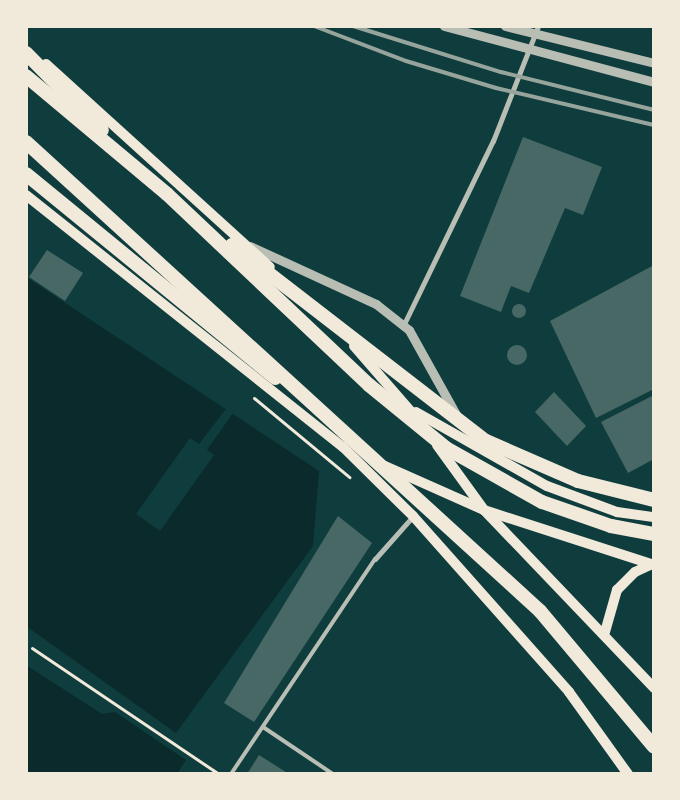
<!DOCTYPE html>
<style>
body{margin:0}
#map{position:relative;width:680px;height:800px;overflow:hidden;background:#0f3d3e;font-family:"Archivo Narrow",sans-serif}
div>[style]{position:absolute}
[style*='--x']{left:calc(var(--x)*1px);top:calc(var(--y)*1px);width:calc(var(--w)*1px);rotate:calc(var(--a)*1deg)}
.water>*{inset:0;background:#0a2a2b}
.pier>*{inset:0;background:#0f3d3e}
.building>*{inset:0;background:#486865}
.round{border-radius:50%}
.path>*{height:3px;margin:-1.5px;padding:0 1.5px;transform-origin:1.5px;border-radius:1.5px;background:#f1e9da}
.service>*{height:4px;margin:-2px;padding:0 2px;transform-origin:2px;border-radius:2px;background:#b8beb3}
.minor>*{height:5px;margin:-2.5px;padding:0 2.5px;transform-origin:2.5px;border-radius:2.5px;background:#b8beb3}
.tertiary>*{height:9px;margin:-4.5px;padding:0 4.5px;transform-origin:4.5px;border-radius:4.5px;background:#b8beb3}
.secondary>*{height:10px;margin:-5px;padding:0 5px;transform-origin:5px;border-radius:5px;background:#f1e9da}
.trunk>*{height:14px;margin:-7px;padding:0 7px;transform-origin:7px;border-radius:7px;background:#f1e9da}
.rail>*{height:4px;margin:-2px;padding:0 2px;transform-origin:2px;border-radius:2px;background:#97a49c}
span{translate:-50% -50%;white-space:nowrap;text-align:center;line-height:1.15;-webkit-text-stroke:4.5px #f1e9da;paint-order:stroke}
.frame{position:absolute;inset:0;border:28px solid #f1e9da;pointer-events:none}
</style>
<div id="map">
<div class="water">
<div style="clip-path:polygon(26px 277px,319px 471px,313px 546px,176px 733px,26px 626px)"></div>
<div style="clip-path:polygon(26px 665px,102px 714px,115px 712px,186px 760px,177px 774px,26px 774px)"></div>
</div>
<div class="pier">
<div style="clip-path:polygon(226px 409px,233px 413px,207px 450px,214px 455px,160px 531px,136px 514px,190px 438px,199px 444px)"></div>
</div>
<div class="building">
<div style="clip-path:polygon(523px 137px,602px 167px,583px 215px,565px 208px,529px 293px,511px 286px,501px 312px,460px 296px)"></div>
<div style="clip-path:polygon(47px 250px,83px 273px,65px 301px,29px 277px)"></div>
<div style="clip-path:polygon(654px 265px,654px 389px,596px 418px,550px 321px)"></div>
<div class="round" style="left:512px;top:304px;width:14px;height:14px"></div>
<div class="round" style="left:507px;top:345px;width:20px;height:20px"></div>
<div style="clip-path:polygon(554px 392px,586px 426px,567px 446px,535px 412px)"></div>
<div style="clip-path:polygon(654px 395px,654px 459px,628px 473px,601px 422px)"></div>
<div style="clip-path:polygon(338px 516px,372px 543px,254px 722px,224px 703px)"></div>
<div style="clip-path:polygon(259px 755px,289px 774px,247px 774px)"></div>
</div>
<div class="path">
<div style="--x:254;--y:398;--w:124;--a:39.7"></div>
<div style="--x:32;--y:648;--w:225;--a:34"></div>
</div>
<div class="service">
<div style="--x:263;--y:727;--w:84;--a:33.9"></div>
<div style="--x:231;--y:774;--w:259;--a:-56.2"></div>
</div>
<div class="minor">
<div style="--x:403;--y:326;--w:206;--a:-64.1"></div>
<div style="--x:493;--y:141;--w:123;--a:-68.6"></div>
<div style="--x:375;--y:559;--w:57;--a:-48.5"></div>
</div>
<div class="tertiary">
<div style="--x:444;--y:26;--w:217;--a:14.9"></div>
<div style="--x:505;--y:26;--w:154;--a:13.9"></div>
<div style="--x:250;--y:246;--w:139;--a:24.7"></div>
<div style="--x:376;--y:304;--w:42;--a:38.2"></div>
<div style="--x:409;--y:330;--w:101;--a:60.9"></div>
</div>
<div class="secondary">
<div style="--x:46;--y:64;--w:302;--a:42.2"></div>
<div style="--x:26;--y:195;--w:405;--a:38.5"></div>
<div style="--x:343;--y:447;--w:98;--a:44.6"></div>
<div style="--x:413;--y:516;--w:235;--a:48.4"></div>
<div style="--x:569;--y:692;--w:101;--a:54.3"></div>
<div style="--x:354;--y:346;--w:102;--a:49"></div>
<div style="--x:416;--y:412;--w:150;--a:29.5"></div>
<div style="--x:547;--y:486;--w:75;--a:20.4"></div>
<div style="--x:617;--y:512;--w:37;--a:8"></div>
<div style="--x:437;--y:445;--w:80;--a:54.1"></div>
<div style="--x:484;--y:510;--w:246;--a:46.3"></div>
<div style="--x:385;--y:466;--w:108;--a:24"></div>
<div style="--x:484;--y:510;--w:179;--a:17.9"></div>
<div style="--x:605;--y:632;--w:44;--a:-74.1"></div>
<div style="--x:617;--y:590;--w:25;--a:-45"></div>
<div style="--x:635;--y:572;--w:19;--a:-25"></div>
</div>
<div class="trunk">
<div style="--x:26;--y:53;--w:108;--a:45.4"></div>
<div style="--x:26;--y:76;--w:184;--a:39.9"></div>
<div style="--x:167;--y:194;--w:278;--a:43.4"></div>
<div style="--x:369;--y:385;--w:99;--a:39.3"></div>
<div style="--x:446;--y:448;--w:110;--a:29.4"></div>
<div style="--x:542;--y:502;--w:73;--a:19.2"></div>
<div style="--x:611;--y:526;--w:44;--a:10.5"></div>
<div style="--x:26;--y:142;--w:696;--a:42.38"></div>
<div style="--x:540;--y:611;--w:177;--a:50"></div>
<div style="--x:26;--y:174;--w:322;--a:39.3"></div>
<div style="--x:232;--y:245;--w:321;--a:37.7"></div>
<div style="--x:486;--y:441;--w:100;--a:23.5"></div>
<div style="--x:578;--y:481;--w:78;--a:14"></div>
</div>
<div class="rail">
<div style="--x:314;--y:26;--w:98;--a:20.8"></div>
<div style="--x:406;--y:61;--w:94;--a:16.7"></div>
<div style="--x:496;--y:88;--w:162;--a:13.2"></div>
<div style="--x:353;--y:26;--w:155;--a:17.3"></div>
<div style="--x:501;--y:72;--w:158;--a:13.9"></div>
</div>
<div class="frame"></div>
</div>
